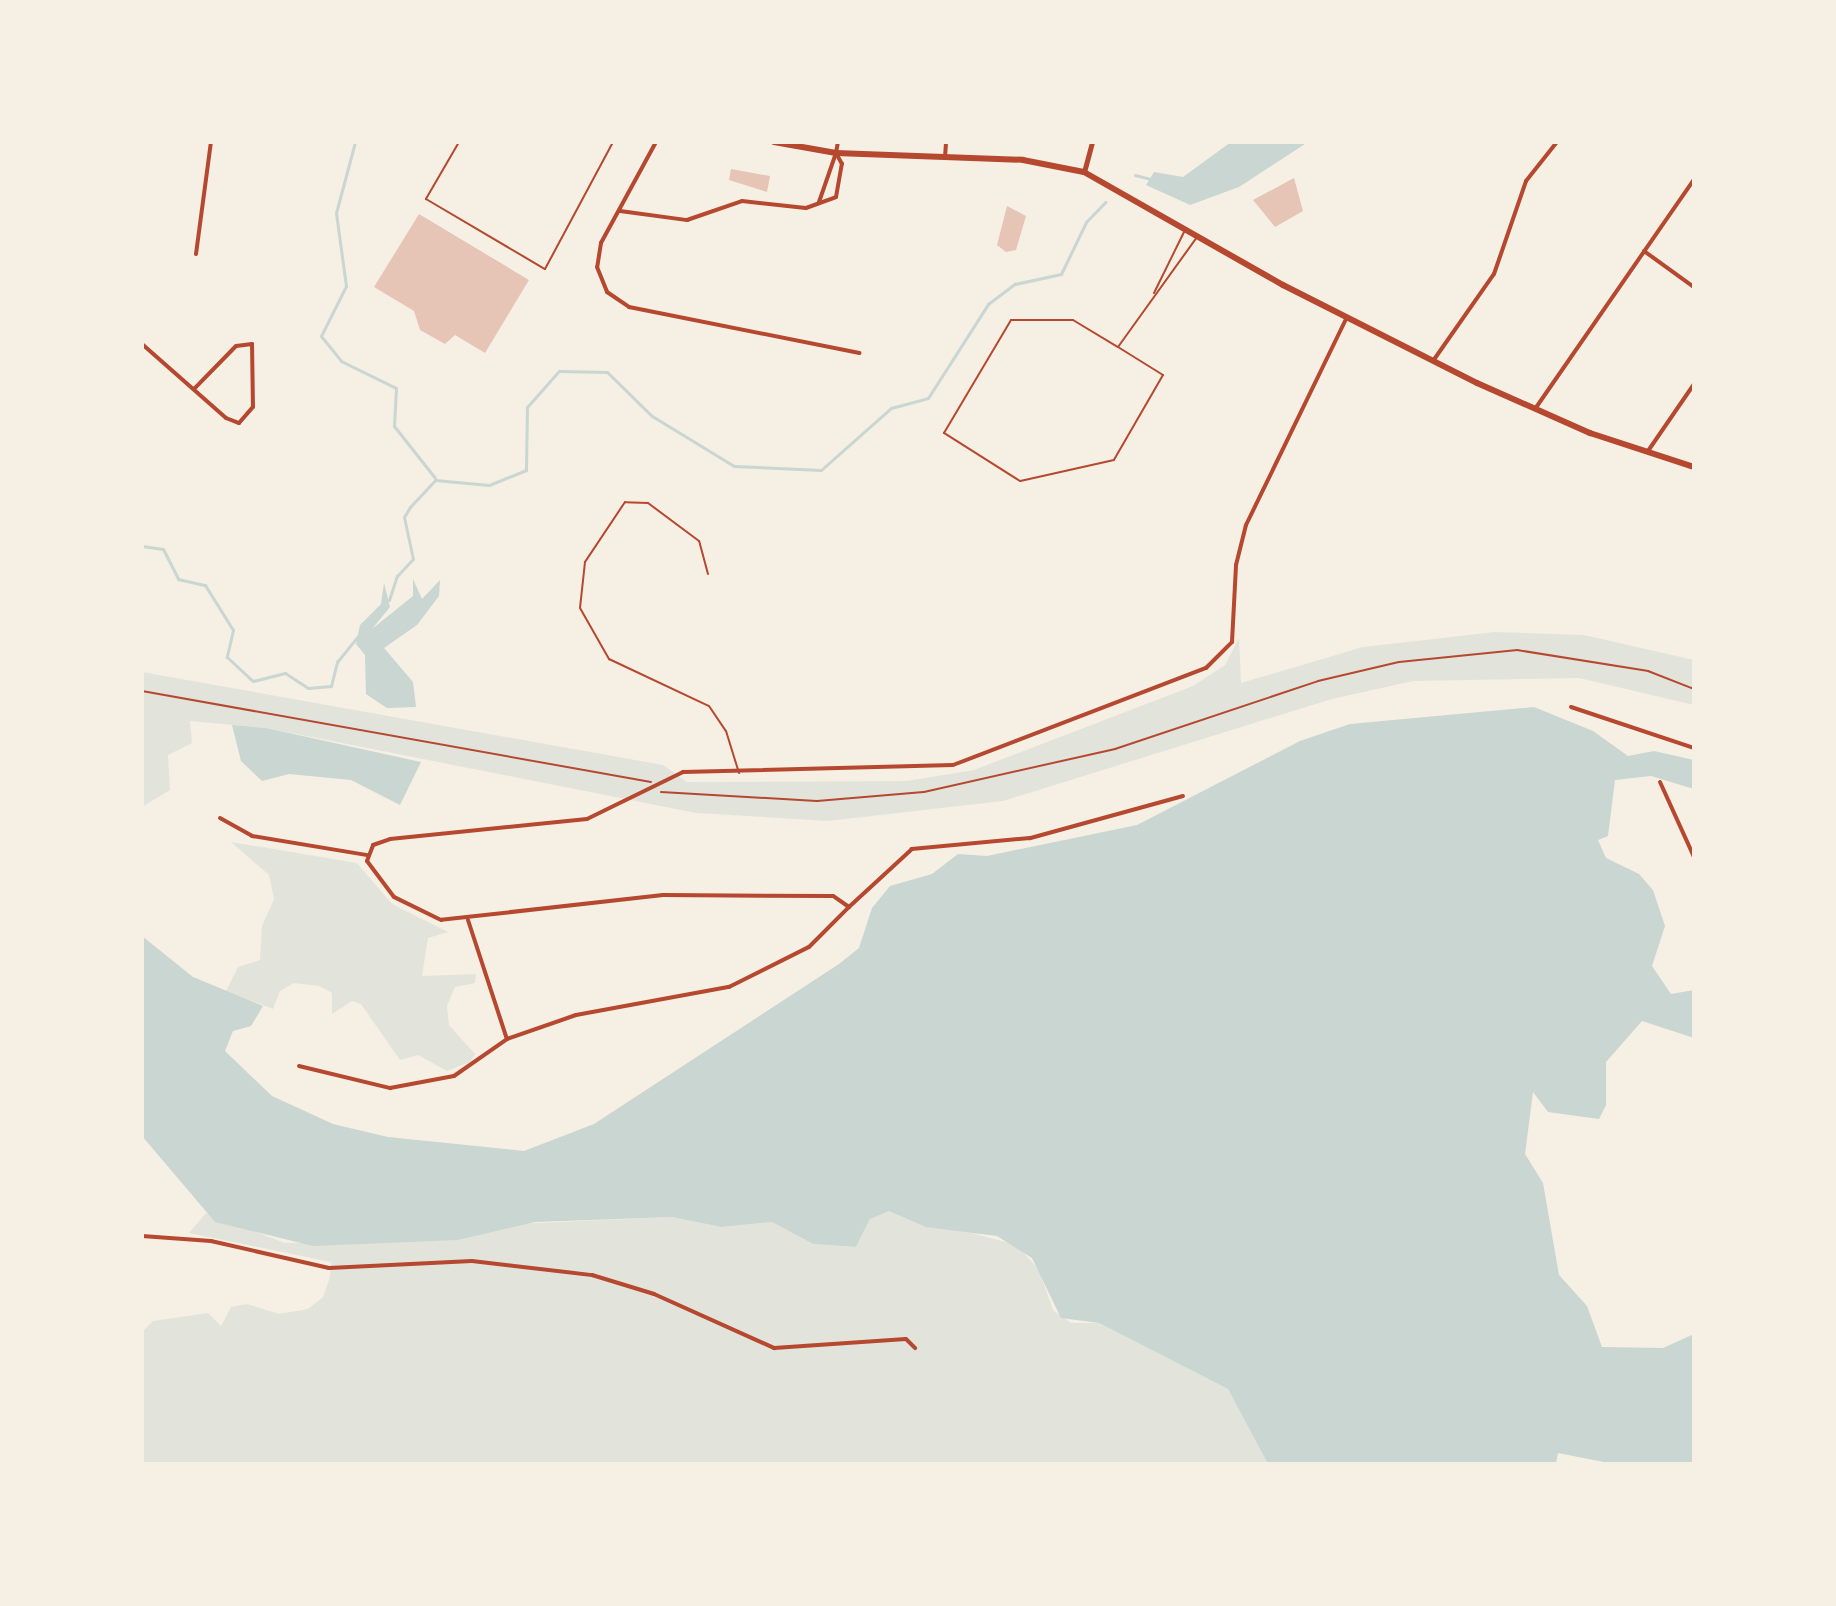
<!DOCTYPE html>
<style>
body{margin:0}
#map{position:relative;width:1836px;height:1606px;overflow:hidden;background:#f6efe4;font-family:"Source Sans 3",sans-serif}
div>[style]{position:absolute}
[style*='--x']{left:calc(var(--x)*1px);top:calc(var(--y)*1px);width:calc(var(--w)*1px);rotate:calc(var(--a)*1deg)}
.green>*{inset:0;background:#e2e4dc}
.water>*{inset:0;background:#c9d6d2}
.stream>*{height:3px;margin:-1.5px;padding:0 1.5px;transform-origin:1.5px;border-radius:1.5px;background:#c9d6d2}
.building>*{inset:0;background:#e6c5b7}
.path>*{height:2px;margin:-1px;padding:0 1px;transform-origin:1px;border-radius:1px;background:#b5482f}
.service>*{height:2px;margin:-1px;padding:0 1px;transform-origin:1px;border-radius:1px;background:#b5482f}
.minor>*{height:4px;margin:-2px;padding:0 2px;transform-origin:2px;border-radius:2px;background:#b5482f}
.tertiary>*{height:5px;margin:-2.5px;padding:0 2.5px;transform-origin:2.5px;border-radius:2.5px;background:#b5482f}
.secondary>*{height:6px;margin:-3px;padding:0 3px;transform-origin:3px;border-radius:3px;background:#b5482f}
span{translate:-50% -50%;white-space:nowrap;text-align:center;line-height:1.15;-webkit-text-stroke:6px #f6efe4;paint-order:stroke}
.frame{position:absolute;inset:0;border:144px solid #f6efe4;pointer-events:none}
</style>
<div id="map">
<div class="green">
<div style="clip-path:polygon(1495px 632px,1584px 635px,1694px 660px,1694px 705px,1579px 678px,1413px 681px,1332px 699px,1003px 801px,828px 821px,696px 813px,266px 728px,190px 721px,192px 743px,168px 755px,170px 790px,142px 807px,142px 672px,663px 765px,687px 782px,907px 781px,974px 770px,1193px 686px,1225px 665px,1239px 638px,1241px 683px,1363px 647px)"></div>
<div style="clip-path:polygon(231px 842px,357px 863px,392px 904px,448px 932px,428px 938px,422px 976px,476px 974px,475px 983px,455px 987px,447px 1006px,449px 1025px,475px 1054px,470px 1062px,447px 1071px,418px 1055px,400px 1060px,361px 1004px,352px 1001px,332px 1014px,332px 993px,319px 986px,294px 983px,280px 991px,273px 1009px,226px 991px,238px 967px,260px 960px,262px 926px,274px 899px,269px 875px)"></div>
<div style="clip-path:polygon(889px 1211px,1017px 1245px,1039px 1270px,1053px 1310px,1071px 1323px,1099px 1323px,1228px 1389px,1268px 1464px,142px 1464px,142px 1332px,153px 1321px,208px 1313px,221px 1326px,231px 1307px,247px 1304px,279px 1314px,308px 1309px,323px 1297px,330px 1277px,331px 1262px,189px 1233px,206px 1213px,285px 1243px,458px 1240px,514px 1224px,672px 1217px,721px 1227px,772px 1222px,813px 1244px,856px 1247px,870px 1219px)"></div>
</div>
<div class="water">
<div style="clip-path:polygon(1231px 142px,1308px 142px,1239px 187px,1190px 205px,1146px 185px,1154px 172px,1183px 177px)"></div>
<div style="clip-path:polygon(413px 579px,422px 599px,440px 580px,439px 596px,417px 625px,384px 648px,413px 682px,416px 707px,387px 708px,366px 694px,365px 655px,356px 644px,360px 625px,381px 604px,384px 583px,390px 607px,372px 629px,413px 596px)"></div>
<div style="clip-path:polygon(1534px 707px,1593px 731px,1628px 756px,1654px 751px,1694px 760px,1694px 789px,1651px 776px,1615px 780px,1608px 836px,1598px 840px,1606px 858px,1639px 874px,1653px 890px,1665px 926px,1652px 966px,1671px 994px,1694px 990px,1694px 1038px,1642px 1021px,1606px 1062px,1606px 1105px,1599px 1119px,1548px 1112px,1533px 1092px,1525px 1154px,1543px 1183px,1559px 1275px,1587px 1306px,1602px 1347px,1663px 1348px,1694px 1334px,1694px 1464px,1614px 1464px,1558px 1453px,1556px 1463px,1268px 1464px,1228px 1389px,1099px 1323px,1061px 1318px,1032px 1258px,997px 1236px,926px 1227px,889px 1211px,870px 1219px,856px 1247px,813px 1244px,772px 1222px,721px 1227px,672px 1217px,535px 1222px,458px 1240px,313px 1246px,215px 1222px,142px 1136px,142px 936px,193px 977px,263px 1006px,251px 1026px,233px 1031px,225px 1051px,272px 1096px,333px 1124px,388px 1137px,524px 1151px,594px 1124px,839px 964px,859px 948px,872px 908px,890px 886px,932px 874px,958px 854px,987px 856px,1137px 825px,1300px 741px,1350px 724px)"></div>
<div style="clip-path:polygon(232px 725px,266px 728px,421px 762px,400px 805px,351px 780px,289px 774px,262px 781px,241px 761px)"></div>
</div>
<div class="stream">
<div style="--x:355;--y:142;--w:73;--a:105"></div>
<div style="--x:336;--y:213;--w:74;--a:82.2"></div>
<div style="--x:346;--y:286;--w:56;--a:116.6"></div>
<div style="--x:321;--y:336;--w:32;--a:51"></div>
<div style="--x:341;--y:361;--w:61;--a:26.1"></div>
<div style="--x:396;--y:388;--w:38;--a:93"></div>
<div style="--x:394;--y:426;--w:66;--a:51.7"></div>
<div style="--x:1135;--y:175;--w:16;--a:14"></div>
<div style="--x:142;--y:546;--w:21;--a:8"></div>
<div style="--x:163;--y:549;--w:34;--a:63"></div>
<div style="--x:178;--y:579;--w:28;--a:13"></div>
<div style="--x:205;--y:585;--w:53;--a:58.1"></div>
<div style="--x:233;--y:630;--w:28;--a:103"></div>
<div style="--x:227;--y:657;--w:35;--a:43"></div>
<div style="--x:253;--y:681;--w:33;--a:-14"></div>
<div style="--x:285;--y:673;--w:27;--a:33"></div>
<div style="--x:308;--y:688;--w:23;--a:-5"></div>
<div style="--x:331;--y:686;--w:25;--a:-76"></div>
<div style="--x:337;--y:662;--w:33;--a:-51"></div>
<div style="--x:389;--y:600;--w:25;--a:-72"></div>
<div style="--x:397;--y:576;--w:23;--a:-47"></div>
<div style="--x:413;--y:559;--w:43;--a:-102.1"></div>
<div style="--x:404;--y:517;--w:12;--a:-59"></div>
<div style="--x:410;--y:507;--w:37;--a:-47"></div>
<div style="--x:435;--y:480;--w:54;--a:5.3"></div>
<div style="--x:489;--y:485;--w:40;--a:-22"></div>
<div style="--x:526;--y:470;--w:63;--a:-89.1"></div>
<div style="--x:527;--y:407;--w:48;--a:-48.4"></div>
<div style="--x:559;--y:371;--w:48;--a:1.2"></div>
<div style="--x:607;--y:372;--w:63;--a:44.4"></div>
<div style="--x:652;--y:416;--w:96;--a:31.4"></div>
<div style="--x:734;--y:466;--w:87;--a:2.6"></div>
<div style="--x:821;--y:470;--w:94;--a:-41.5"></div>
<div style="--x:891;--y:408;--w:38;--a:-15"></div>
<div style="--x:928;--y:398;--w:112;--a:-57.4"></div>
<div style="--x:988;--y:304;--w:34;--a:-37"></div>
<div style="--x:1015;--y:284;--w:47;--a:-12.3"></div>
<div style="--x:1061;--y:274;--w:58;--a:-64.3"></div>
<div style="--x:1086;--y:222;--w:28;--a:-46"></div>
</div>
<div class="building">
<div style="clip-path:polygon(731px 169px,770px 176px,767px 192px,729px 180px)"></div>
<div style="clip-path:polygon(1294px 178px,1303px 211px,1275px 227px,1253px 200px)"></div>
<div style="clip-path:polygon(1007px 206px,1026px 216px,1016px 250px,1006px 252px,997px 245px)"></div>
<div style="clip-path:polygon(419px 214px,529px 280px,485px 353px,455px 335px,445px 344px,420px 330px,414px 311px,374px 287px)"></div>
</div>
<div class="path">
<div style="--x:142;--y:691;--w:517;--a:10.14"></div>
<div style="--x:661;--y:792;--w:156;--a:3.3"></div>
<div style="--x:817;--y:801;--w:107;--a:-4.8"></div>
<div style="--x:924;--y:792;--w:196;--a:-12.7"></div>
<div style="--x:1115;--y:749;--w:214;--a:-18.5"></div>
<div style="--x:1318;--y:681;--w:83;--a:-13.2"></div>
<div style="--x:1399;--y:662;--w:119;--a:-5.8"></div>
<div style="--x:1517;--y:650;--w:133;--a:9.1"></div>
<div style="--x:1648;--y:671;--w:49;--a:21.4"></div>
</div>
<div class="service">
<div style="--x:459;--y:142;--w:66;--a:120.1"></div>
<div style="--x:426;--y:199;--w:138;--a:30.5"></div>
<div style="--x:545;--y:269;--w:144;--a:-61.8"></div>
<div style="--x:1154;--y:293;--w:68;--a:-63.8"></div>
<div style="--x:1118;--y:347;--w:53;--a:31.9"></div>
<div style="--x:1163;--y:375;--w:98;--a:120"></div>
<div style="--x:1114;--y:460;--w:96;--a:167.4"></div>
<div style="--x:1020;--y:481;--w:90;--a:-147.7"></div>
<div style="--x:944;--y:433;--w:131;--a:-59.3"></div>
<div style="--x:1011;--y:320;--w:62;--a:0"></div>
<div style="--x:1073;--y:320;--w:52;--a:31"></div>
<div style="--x:1118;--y:347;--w:135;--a:-54.3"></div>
<div style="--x:708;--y:574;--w:34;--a:-105"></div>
<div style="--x:699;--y:541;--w:64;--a:-143.3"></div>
<div style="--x:648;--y:503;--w:23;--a:-178"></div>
<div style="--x:625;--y:502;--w:72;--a:123.7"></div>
<div style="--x:585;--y:562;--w:46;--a:96.2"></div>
<div style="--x:580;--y:608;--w:59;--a:60.4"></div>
<div style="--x:609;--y:659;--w:110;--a:25.2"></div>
<div style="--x:709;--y:706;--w:30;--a:56"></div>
<div style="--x:726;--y:731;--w:44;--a:72.8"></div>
</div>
<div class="minor">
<div style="--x:656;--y:142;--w:115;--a:118.6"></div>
<div style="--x:601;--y:243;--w:24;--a:99"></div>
<div style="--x:597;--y:267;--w:27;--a:68"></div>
<div style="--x:607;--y:292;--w:27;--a:34"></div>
<div style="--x:629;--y:307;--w:235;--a:11.3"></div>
<div style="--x:836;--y:153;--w:11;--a:-80"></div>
<div style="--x:945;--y:157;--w:15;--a:-86"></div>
<div style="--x:819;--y:202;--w:52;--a:-70.9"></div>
<div style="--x:620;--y:211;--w:68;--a:7.7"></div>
<div style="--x:687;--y:220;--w:58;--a:-19.1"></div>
<div style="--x:742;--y:201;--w:64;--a:6.2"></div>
<div style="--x:806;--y:208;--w:32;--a:-20"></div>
<div style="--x:836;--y:197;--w:34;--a:-80"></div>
<div style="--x:842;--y:164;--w:13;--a:-119"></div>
<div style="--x:1644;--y:251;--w:62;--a:35.8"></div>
<div style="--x:196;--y:254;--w:113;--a:-82.4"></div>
<div style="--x:142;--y:344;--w:112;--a:41.4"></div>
<div style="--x:226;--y:418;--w:14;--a:21"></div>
<div style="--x:239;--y:423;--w:21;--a:-49"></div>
<div style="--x:253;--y:407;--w:63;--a:-90.9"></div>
<div style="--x:252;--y:344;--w:16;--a:173"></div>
<div style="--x:236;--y:346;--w:60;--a:134.3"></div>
<div style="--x:1433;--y:361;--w:106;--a:-55"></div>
<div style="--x:1494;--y:274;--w:98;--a:-71"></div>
<div style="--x:1526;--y:181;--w:50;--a:-51.5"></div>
<div style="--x:1535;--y:409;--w:280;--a:-55.3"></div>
<div style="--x:1648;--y:451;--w:81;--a:-55.5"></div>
<div style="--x:1571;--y:707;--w:130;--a:18.4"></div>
<div style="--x:1660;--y:782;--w:82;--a:65.6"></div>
<div style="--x:1183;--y:796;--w:159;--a:164.6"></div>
<div style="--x:1030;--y:838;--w:119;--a:174.7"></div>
<div style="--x:912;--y:849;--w:86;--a:137.4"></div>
<div style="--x:849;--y:907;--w:19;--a:-145"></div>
<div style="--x:833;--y:896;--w:170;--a:-179.7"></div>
<div style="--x:663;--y:895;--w:223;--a:173.6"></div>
<div style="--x:441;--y:920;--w:52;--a:-153.9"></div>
<div style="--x:394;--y:897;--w:45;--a:-126.9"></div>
<div style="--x:367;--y:861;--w:17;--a:-69"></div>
<div style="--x:373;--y:845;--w:18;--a:-19"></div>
<div style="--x:390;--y:839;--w:198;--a:-5.8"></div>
<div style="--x:587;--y:819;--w:107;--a:-26.1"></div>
<div style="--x:683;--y:772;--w:270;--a:-1.5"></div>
<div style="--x:953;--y:765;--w:271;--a:-21"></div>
<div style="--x:1206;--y:668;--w:37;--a:-45"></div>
<div style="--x:1232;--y:642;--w:77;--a:-87"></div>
<div style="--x:1236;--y:565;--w:41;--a:-76"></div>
<div style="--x:1246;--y:525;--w:229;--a:-64.1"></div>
<div style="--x:220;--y:818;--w:37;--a:29"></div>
<div style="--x:252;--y:836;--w:117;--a:9.4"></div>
<div style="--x:468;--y:920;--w:125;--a:71.9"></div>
<div style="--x:299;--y:1066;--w:94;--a:13.6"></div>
<div style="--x:390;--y:1088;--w:65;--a:-10.6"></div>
<div style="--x:454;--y:1076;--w:65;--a:-34.9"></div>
<div style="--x:507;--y:1039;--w:73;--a:-19.2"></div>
<div style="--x:576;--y:1015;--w:156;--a:-10.4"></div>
<div style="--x:729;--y:987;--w:89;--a:-26.6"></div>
<div style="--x:809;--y:947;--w:57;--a:-45"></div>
<div style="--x:142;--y:1236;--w:69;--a:4.1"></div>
<div style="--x:211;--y:1241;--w:121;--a:12.9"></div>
<div style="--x:329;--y:1268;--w:143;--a:-2.8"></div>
<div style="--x:472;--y:1261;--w:121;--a:6.7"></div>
<div style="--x:592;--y:1275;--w:65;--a:17"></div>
<div style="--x:654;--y:1294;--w:132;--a:24.2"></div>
<div style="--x:774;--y:1348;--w:132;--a:-3.9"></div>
<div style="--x:906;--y:1339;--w:13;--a:45"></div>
</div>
<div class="tertiary">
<div style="--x:1084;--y:172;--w:31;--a:-75"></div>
</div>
<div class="secondary">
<div style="--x:774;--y:142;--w:63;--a:10.1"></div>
<div style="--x:836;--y:153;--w:187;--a:2.1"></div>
<div style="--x:1023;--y:160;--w:62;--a:11.1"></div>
<div style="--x:1084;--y:172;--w:229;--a:29.6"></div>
<div style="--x:1283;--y:285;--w:217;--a:26.8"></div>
<div style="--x:1477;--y:383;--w:124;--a:23.9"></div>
<div style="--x:1590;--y:433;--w:109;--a:18.1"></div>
</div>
<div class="frame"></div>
</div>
